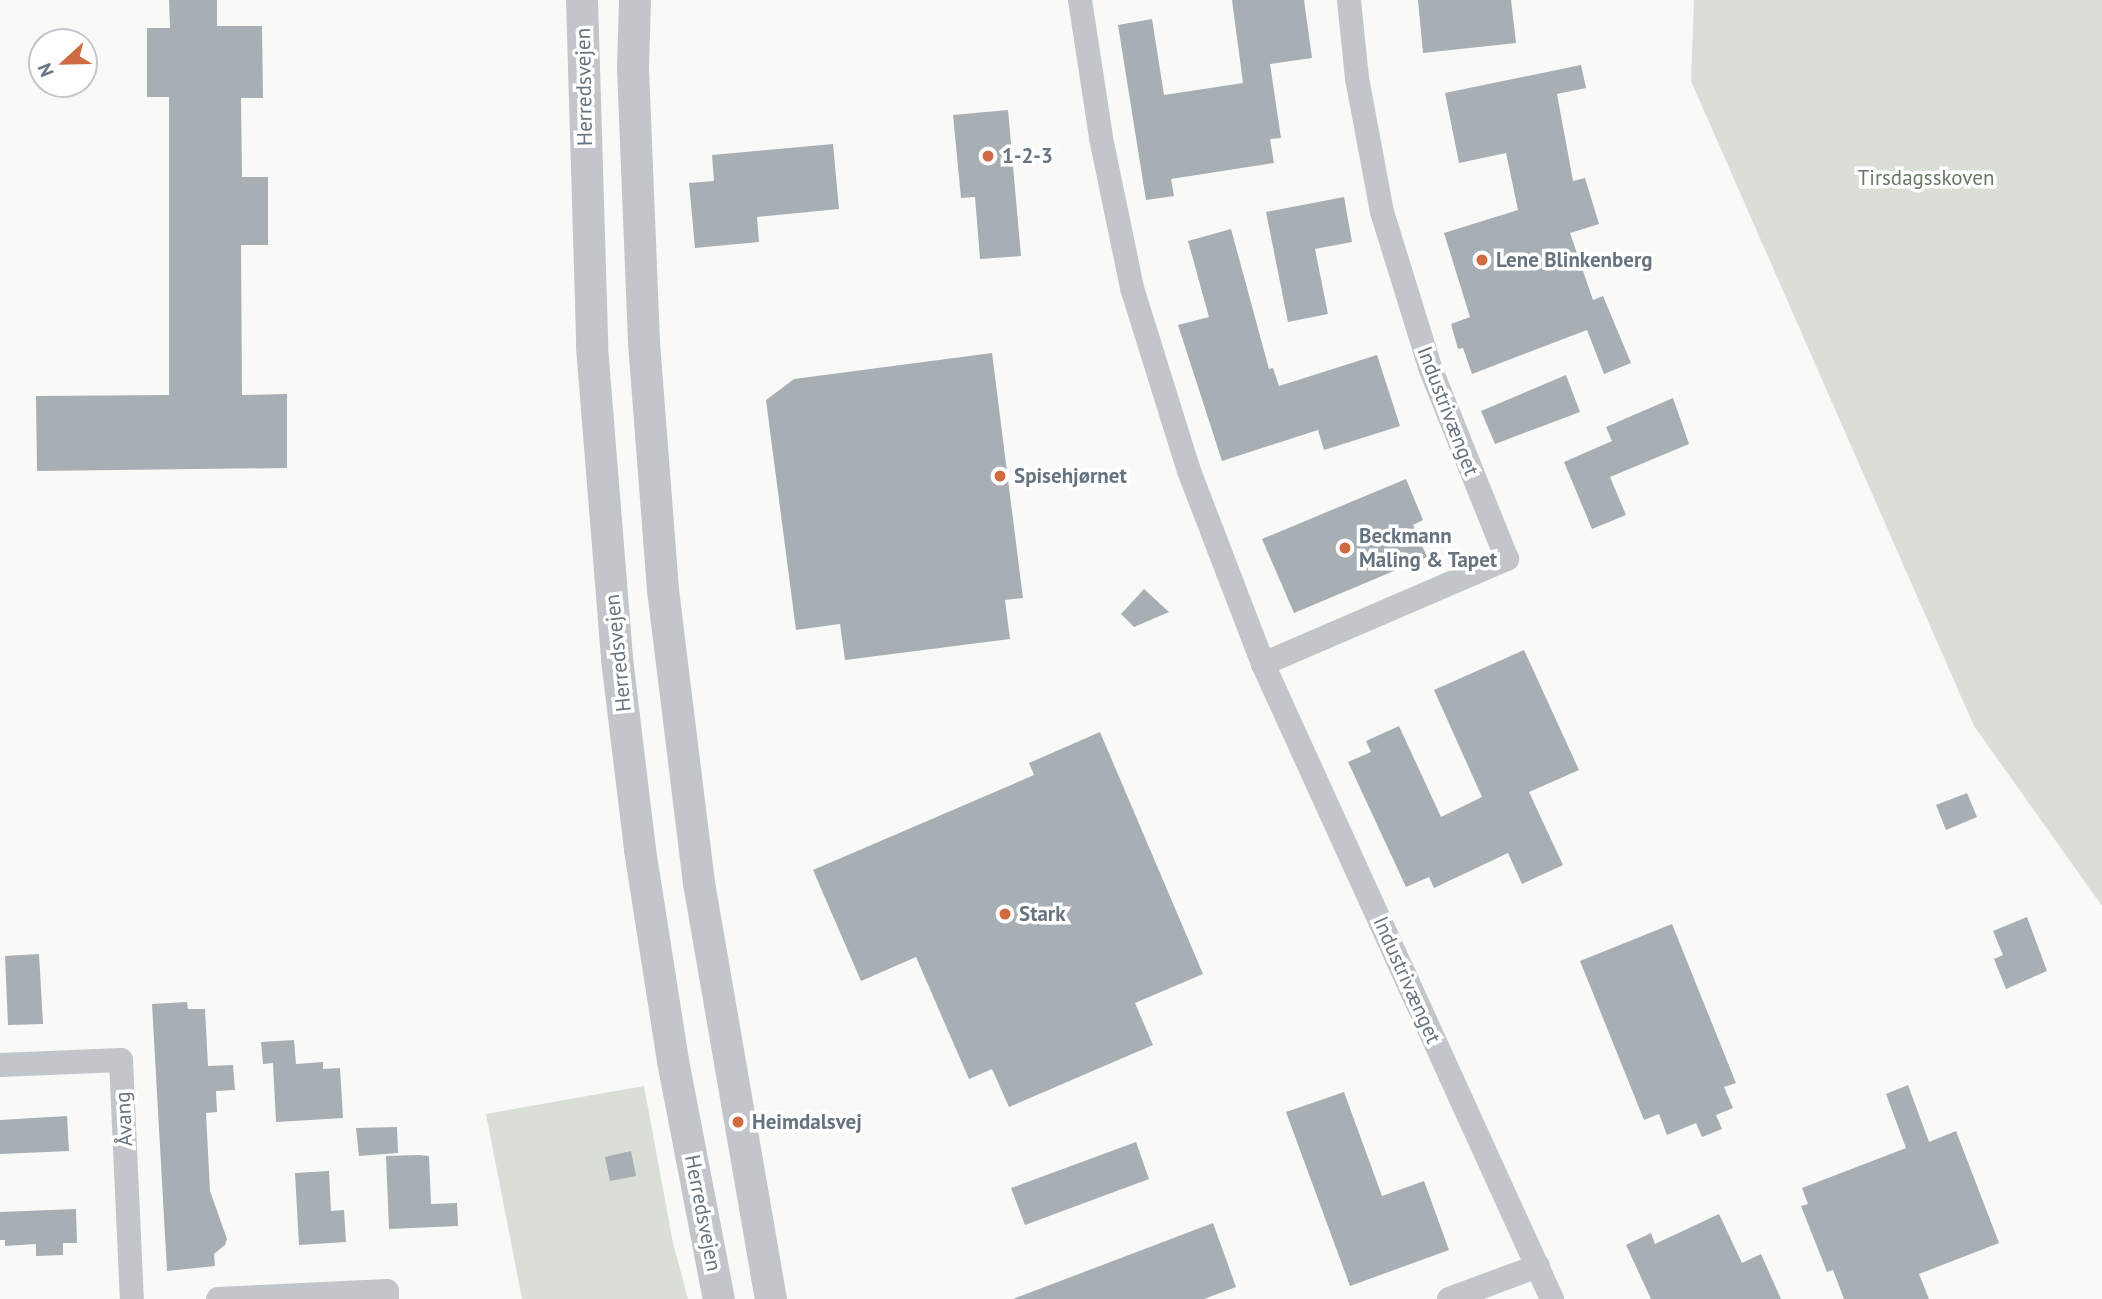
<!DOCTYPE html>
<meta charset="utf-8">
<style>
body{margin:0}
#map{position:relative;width:2102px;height:1299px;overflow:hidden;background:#f9f9f8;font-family:"PT Sans",sans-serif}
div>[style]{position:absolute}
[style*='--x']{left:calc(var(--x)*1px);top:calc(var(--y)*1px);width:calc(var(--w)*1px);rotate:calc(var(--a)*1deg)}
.green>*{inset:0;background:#d9ded7}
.building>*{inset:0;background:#a7aeb4}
.minor>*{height:24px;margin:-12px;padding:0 12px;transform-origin:12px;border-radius:12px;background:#c2c5c9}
.tertiary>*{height:32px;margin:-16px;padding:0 16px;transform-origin:16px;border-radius:16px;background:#c2c5c9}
.dots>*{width:19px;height:19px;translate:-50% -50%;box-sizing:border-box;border:4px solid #fff;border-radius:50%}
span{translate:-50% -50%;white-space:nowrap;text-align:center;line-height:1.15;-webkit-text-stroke:7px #fff;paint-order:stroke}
.street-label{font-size:21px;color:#67747f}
.poi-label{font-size:21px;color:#67747f;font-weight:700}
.left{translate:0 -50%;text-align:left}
.park-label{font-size:21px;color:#687866}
.north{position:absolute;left:28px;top:28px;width:70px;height:70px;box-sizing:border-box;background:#fff;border:2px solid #c2c7cc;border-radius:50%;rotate:248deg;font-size:19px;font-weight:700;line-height:28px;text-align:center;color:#67747f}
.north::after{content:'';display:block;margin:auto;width:24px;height:32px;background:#d06a41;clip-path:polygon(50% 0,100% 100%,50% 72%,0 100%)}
</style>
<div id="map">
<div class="green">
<div style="clip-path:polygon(1694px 0,2102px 0,2102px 906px,1974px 726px,1691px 81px)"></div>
<div style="clip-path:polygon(644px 1086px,673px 1243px,688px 1299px,522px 1299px,486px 1114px)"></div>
</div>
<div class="building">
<div style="clip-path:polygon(169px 0,217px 0,217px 26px,262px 26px,263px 98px,241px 98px,242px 177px,268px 177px,268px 245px,241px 245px,242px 395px,287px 394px,287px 468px,37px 471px,36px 396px,169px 395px,169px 97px,147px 97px,147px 28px,170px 28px)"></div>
<div style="clip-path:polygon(1232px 0,1304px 0,1312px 58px,1270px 64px,1281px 138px,1270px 139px,1274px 163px,1171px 179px,1174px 196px,1146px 200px,1118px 25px,1152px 19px,1164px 95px,1243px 83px)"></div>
<div style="clip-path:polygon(1418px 0,1511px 0,1516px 43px,1423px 53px)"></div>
<div style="clip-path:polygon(1581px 65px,1586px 88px,1557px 94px,1573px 181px,1585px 178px,1599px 224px,1570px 233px,1593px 300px,1603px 296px,1631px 363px,1604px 374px,1587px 330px,1472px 374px,1463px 348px,1458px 349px,1451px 324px,1470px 317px,1444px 233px,1518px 210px,1506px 153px,1459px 163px,1445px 93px)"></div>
<div style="clip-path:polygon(1008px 110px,1021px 256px,980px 259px,975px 197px,961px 198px,953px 115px)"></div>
<div style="clip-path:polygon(833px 144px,839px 209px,757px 217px,759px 242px,695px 248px,689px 183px,714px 181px,712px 155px)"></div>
<div style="clip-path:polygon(1344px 197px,1352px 242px,1315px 249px,1328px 314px,1288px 322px,1266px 212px)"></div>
<div style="clip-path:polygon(1231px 229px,1269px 369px,1273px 368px,1279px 386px,1377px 355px,1400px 426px,1324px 450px,1318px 430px,1222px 461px,1178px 325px,1209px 317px,1188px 241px)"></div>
<div style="clip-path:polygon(992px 353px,1023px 598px,1005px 600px,1010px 639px,845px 660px,840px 624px,796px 630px,766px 400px,794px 379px)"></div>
<div style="clip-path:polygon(1566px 375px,1580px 412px,1495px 444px,1481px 411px)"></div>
<div style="clip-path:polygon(1673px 398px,1689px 444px,1610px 477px,1626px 515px,1592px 529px,1564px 462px,1612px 441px,1606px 427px)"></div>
<div style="clip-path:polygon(1406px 479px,1423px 520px,1413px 525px,1427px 557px,1294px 613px,1262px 539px)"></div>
<div style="clip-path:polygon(1144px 589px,1169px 612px,1134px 627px,1121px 614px)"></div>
<div style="clip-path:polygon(1524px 650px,1579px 770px,1529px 792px,1563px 865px,1522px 884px,1508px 853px,1434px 888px,1429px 877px,1406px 887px,1348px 762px,1371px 752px,1366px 741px,1399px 726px,1441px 817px,1482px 797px,1434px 690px)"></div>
<div style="clip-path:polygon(1100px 732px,1203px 974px,1135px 1003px,1153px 1045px,1009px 1107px,992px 1069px,969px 1079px,916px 957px,861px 981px,813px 870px,1034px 775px,1029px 763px)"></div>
<div style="clip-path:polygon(1967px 793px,1977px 817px,1946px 830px,1936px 805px)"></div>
<div style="clip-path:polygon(2027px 917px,2047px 971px,2006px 989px,1994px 959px,2003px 955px,1993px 931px)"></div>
<div style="clip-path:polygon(1672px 924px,1736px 1083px,1724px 1087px,1733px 1108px,1716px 1115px,1722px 1129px,1702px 1137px,1696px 1123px,1667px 1135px,1659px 1114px,1644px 1120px,1580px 961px)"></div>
<div style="clip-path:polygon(39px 954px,43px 1024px,8px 1025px,5px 956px)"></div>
<div style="clip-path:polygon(187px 1002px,188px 1009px,205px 1009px,208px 1066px,233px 1065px,235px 1090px,216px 1091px,217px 1112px,206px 1113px,210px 1191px,227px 1239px,225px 1245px,214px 1254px,215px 1266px,167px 1271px,152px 1004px)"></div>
<div style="clip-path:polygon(294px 1040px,296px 1064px,323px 1062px,323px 1069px,340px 1068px,343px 1118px,276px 1122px,273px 1063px,263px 1064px,261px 1042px)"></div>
<div style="clip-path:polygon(1908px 1085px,1929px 1142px,1956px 1131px,1999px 1243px,1919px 1274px,1929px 1299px,1844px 1299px,1833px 1270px,1827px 1272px,1801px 1206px,1808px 1204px,1802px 1188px,1906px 1148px,1886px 1094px)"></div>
<div style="clip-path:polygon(1344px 1092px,1382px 1196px,1424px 1181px,1449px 1250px,1350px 1286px,1286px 1112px)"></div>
<div style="clip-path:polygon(67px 1116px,69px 1151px,0 1154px,0 1120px)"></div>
<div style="clip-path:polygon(397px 1127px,398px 1153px,359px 1156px,356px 1128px)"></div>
<div style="clip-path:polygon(1136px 1142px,1149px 1179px,1025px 1225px,1011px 1188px)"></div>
<div style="clip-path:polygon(631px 1151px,636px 1176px,610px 1181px,605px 1157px)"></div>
<div style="clip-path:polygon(419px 1155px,429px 1156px,431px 1204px,457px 1203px,458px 1226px,389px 1229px,386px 1156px)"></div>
<div style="clip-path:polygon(329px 1171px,331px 1211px,344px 1210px,346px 1242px,299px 1245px,295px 1173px)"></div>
<div style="clip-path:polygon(76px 1209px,77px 1243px,63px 1243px,63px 1255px,36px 1256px,36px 1244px,5px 1246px,5px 1240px,0 1240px,0 1212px)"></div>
<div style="clip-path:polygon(1719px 1214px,1742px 1263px,1761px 1254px,1781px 1299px,1651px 1299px,1626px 1245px,1651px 1233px,1655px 1244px)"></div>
<div style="clip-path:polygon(1213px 1223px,1236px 1287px,1204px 1299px,1013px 1299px)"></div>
</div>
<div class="minor">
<div style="--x:1080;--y:0;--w:140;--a:81.3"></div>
<div style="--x:1101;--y:138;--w:153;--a:78.3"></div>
<div style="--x:1132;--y:288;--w:192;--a:72.7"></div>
<div style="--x:1189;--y:471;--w:207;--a:69"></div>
<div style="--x:1263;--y:664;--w:698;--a:65.53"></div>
<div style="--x:1263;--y:664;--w:266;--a:-23.3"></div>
<div style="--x:1507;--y:559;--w:207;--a:-111.9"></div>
<div style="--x:1430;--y:367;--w:162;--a:-107.2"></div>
<div style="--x:1382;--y:212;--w:136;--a:-100.6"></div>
<div style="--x:1357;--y:78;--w:78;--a:-95.9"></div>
<div style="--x:0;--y:1065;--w:121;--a:-2.4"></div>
<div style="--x:121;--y:1060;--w:239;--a:87.4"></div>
<div style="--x:218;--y:1299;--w:169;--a:-2.7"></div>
<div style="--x:387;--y:1291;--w:8;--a:90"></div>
<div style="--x:1449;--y:1299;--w:95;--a:-20.3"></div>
</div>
<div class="tertiary">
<div style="--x:582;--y:0;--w:347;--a:88.3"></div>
<div style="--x:592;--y:347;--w:313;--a:85.4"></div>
<div style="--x:617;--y:659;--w:192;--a:83.1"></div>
<div style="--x:640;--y:850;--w:214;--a:81.1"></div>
<div style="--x:673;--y:1061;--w:242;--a:79.1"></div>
<div style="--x:635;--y:0;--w:68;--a:91.7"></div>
<div style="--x:633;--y:68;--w:275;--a:87.7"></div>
<div style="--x:644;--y:343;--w:248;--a:85.6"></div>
<div style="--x:663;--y:590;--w:295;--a:83"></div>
<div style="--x:699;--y:883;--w:422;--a:80.2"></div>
</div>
<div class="dots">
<div style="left:988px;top:156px;background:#d06a41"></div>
<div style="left:1482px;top:260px;background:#d06a41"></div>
<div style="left:1000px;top:476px;background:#d06a41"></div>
<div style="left:1345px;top:548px;background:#d06a41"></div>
<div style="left:1005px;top:914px;background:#d06a41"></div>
<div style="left:738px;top:1122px;background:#d06a41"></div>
</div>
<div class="street-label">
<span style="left:584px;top:87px;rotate:-91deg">Herredsvejen</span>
<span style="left:1448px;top:411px;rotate:69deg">Industrivænget</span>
<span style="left:618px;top:653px;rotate:-96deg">Herredsvejen</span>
<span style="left:1407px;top:980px;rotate:66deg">Industrivænget</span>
<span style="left:124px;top:1119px;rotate:-93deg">Åvang</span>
<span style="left:703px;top:1213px;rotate:79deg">Herredsvejen</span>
</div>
<div class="poi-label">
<span class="left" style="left:1002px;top:156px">1-2-3</span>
<span class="left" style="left:1496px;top:260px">Lene Blinkenberg</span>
<span class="left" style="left:1014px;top:476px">Spisehjørnet</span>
<span class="left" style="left:1359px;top:548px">Beckmann<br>Maling &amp; Tapet</span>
<span class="left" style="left:1019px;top:914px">Stark</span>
<span class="left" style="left:752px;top:1122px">Heimdalsvej</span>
</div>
<div class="park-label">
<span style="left:1926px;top:178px">Tirsdagsskoven</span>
</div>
<div class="north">N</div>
</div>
